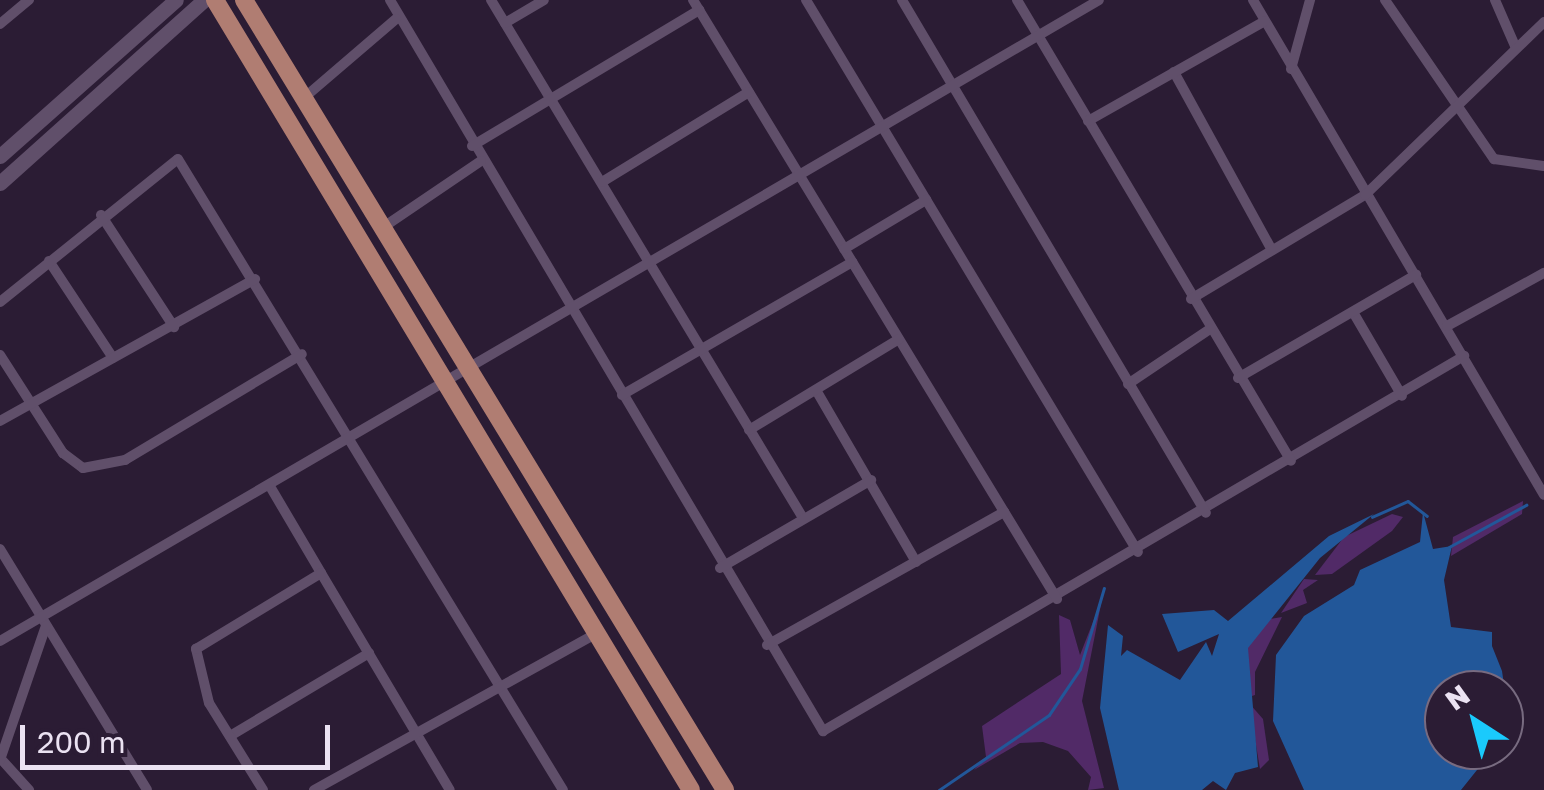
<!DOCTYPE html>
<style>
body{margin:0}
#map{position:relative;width:1544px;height:790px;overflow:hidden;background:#2b1c34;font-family:"Golos Text",sans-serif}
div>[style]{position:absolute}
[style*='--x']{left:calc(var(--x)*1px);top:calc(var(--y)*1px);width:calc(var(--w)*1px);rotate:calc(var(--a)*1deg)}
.green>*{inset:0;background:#512a67}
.water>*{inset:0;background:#225799}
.stream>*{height:2.5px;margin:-1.25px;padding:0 1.25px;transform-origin:1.25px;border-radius:1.25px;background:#225799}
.street>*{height:10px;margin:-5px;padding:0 5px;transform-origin:5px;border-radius:5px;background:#604f6a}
.secondary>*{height:15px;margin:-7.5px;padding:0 7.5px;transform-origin:7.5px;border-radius:7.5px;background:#604f6a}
.primary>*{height:18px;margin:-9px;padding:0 9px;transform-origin:9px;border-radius:9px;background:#b07d72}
span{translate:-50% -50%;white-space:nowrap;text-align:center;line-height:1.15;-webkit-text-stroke:10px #2b1c34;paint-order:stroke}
.north{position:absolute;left:1424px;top:670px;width:100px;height:100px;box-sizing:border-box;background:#2b1c34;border:2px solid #786b80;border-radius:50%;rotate:324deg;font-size:28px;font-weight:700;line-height:40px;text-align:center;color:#ebe2f2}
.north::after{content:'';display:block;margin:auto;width:35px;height:45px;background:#1acafc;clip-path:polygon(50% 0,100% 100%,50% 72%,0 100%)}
.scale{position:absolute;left:20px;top:725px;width:310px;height:45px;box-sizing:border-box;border:5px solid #ebe2f2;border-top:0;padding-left:12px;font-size:30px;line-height:35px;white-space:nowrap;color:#ebe2f2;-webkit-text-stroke:8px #2b1c34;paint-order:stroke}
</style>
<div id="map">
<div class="green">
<div style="clip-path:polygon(1523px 501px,1522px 514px,1451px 556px,1453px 537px)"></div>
<div style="clip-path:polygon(1392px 514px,1403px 517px,1392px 531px,1332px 574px,1315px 575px,1344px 537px)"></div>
<div style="clip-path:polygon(1304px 579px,1318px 580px,1303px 590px,1307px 603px,1281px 613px)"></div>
<div style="clip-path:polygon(1102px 599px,1082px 701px,1104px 788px,1088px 790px,1091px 777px,1068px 751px,1043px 742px,1020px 743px,974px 770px,986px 757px,982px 726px,1061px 674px,1059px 615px,1070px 620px,1080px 655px)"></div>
<div style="clip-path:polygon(1282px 617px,1255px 672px,1255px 695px,1249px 697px,1247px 649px,1264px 620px)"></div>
<div style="clip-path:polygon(1249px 703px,1263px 719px,1269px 760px,1260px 769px)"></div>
</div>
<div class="water">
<div style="clip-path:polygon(1423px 512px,1433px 549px,1452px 546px,1444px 580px,1451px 627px,1492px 632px,1492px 646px,1502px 671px,1509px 719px,1504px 728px,1504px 690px,1444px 690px,1444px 750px,1493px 750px,1461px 790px,1304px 790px,1273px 721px,1276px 655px,1304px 616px,1354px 585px,1360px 570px,1420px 542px)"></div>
<div style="clip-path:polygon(1374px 514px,1320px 558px,1248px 648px,1258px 767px,1235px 773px,1226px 790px,1213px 781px,1202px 790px,1119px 790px,1100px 708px,1108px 625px,1123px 636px,1121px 656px,1127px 650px,1180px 680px,1206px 642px,1212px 656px,1219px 634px,1178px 652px,1162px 614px,1214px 610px,1228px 621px,1329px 536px)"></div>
</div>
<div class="stream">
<div style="--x:1372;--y:517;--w:39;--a:-24"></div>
<div style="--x:1408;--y:501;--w:24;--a:38"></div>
<div style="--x:1449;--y:547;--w:88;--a:-28.6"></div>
<div style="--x:939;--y:790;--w:133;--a:-34.3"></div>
<div style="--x:1049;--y:715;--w:55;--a:-56"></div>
<div style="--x:1080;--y:669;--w:84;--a:-73.5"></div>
</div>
<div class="street">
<div style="--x:390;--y:0;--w:850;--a:59.36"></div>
<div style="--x:823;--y:731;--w:743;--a:-30.33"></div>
<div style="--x:491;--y:0;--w:605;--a:58.94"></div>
<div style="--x:693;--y:0;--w:701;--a:58.71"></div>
<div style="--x:806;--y:0;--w:644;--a:58.98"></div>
<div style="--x:902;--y:0;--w:596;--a:59.35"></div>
<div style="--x:1017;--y:0;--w:536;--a:59.27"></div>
<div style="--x:1253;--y:0;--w:574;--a:59.55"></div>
<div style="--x:1385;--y:0;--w:193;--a:55.6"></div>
<div style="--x:1494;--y:159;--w:50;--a:8"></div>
<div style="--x:1495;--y:0;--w:52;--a:66.4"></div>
<div style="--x:505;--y:23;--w:45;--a:-30.5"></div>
<div style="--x:0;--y:24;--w:38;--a:-40"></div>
<div style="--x:1291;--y:69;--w:72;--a:-74.6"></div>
<div style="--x:1174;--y:72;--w:203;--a:61.2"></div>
<div style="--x:305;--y:97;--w:120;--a:-40.6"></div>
<div style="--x:1088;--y:121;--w:203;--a:-29.5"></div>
<div style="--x:472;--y:146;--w:265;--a:-30.9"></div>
<div style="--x:602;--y:182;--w:172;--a:-31.5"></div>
<div style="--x:101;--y:215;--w:134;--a:56.9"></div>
<div style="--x:385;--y:226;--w:116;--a:-34.1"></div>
<div style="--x:844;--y:249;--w:96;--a:-30.9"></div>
<div style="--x:49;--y:261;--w:116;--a:56.6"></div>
<div style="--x:1191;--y:299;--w:203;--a:-30.9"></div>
<div style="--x:1365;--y:195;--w:249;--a:-44"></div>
<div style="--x:0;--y:302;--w:228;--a:-38.8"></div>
<div style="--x:178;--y:159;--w:739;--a:58.61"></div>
<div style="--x:1353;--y:312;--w:97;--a:59.7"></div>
<div style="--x:1447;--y:326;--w:111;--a:-28.7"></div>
<div style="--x:0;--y:355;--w:117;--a:57.3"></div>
<div style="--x:63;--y:453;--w:25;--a:37"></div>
<div style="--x:83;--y:468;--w:43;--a:-10.8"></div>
<div style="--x:125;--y:460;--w:206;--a:-30.9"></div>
<div style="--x:1238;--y:378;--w:206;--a:-30.1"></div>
<div style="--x:1128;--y:384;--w:99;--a:-33.9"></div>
<div style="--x:816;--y:390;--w:199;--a:59.8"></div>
<div style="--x:622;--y:395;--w:266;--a:-30"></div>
<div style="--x:0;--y:421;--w:292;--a:-29.1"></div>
<div style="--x:749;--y:430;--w:175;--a:-31.2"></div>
<div style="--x:271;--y:488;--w:99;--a:59.5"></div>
<div style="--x:0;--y:549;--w:282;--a:58.6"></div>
<div style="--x:720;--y:568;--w:175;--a:-30.2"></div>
<div style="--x:0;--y:641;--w:1272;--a:-30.25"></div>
<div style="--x:767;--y:645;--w:272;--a:-29.3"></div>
<div style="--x:230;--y:736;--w:162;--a:-30.8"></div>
<div style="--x:1;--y:759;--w:42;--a:47.9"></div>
<div style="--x:0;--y:760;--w:142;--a:-71.1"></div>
<div style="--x:263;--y:790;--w:102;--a:-121.8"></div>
<div style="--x:209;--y:703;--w:56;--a:-103.5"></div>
<div style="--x:196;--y:649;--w:146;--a:-31.3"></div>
<div style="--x:321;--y:573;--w:252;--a:59.3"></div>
<div style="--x:314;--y:790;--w:324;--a:-29"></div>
</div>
<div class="secondary">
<div style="--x:0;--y:156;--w:235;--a:-41.6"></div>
<div style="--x:0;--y:183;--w:274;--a:-41.9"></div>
</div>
<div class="primary">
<div style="--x:215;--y:0;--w:922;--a:58.93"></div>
<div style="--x:244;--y:0;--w:925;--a:58.66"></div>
</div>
<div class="north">N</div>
<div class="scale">200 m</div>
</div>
